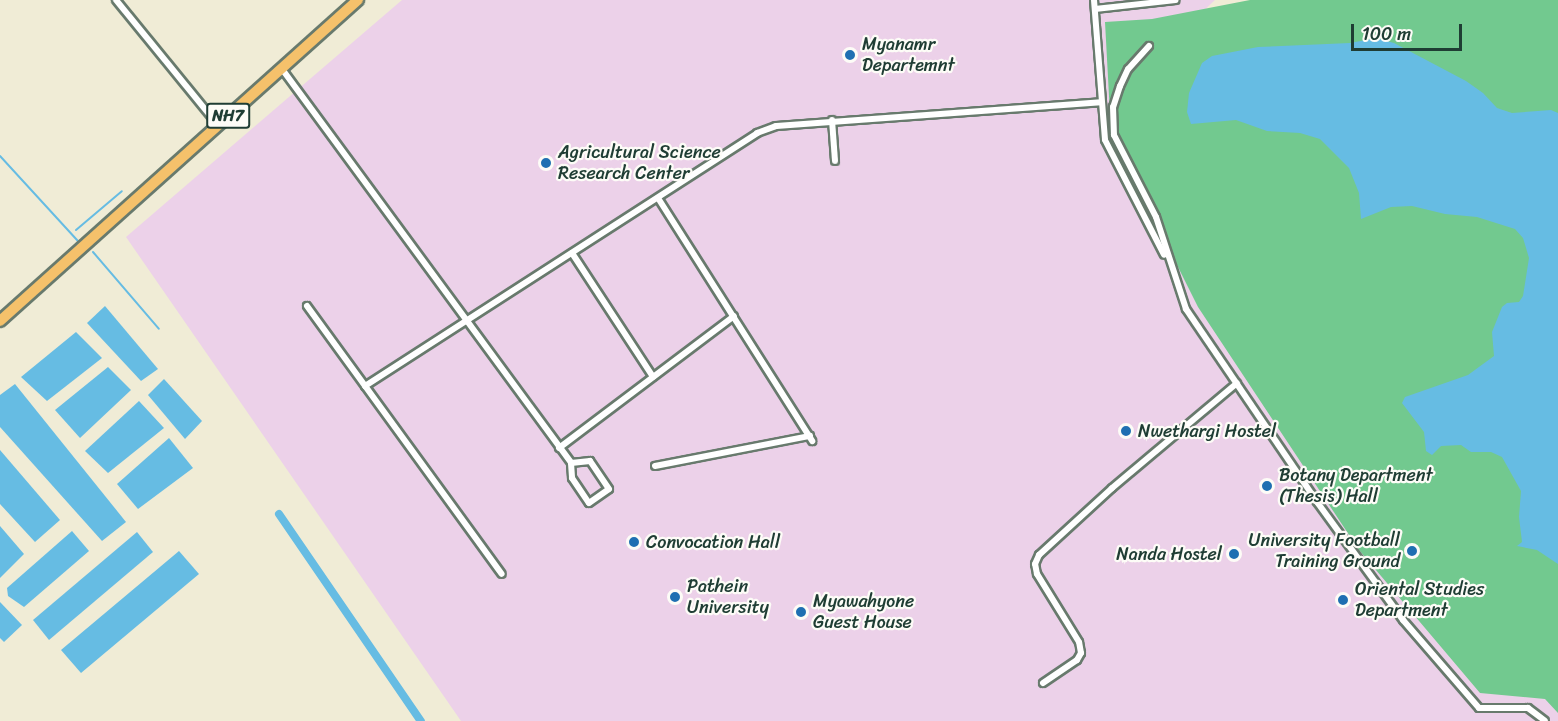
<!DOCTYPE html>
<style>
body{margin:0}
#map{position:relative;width:1558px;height:721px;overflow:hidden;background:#f0ecd6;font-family:Sriracha,sans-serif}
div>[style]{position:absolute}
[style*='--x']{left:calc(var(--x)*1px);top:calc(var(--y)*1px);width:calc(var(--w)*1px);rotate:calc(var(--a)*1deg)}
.built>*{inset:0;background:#ecd1e9}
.green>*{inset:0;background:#72c98f}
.water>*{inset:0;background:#66bce3}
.stream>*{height:2px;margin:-1px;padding:0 1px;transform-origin:1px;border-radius:1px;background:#66bce3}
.canal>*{height:8px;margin:-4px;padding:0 4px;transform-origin:4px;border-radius:4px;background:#66bce3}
.roads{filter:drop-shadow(2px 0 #687a6d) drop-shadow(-2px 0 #687a6d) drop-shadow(0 2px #687a6d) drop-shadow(0 -2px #687a6d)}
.street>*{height:6px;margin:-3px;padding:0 3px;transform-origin:3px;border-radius:3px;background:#fff}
.highway>*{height:10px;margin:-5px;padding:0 5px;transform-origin:5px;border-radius:5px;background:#f5c16b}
.dots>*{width:16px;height:16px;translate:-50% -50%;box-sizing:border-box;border:3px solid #fdfcf7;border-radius:50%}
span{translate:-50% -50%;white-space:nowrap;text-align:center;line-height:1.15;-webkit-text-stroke:4.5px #fdfcf7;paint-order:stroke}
.shield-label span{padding:2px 4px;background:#fdfcf7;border:2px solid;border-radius:4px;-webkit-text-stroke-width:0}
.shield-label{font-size:16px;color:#1f3d34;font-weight:700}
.poi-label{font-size:18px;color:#1f3d34}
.left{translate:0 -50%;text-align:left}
.right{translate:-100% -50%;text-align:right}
.scale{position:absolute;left:1351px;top:24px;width:111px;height:27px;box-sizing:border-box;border:3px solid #1f3d34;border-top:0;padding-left:8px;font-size:18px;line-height:21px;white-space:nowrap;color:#1f3d34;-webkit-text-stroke:4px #fdfcf7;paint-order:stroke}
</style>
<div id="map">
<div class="built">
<div style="clip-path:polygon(402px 0,1215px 0,1184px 29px,1558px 687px,1558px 721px,461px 721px,126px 237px)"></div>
</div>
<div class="green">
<div style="clip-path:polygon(1250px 0,1558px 0,1558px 713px,1545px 699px,1480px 693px,1359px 550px,1198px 307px,1111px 133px,1105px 22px,1152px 19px)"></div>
</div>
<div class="water">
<div style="clip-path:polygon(1376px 38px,1394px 43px,1466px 81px,1483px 93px,1497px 108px,1512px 113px,1551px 110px,1558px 113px,1558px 564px,1537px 550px,1517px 546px,1522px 542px,1519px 517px,1521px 491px,1502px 457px,1491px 452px,1471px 452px,1461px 445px,1441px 446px,1432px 455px,1426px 451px,1424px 432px,1402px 403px,1405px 397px,1468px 375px,1494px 356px,1492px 332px,1502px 307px,1507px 303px,1519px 302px,1523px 296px,1529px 258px,1523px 238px,1515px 229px,1477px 217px,1445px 214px,1412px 206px,1391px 207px,1361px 219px,1359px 193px,1349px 168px,1320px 139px,1300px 133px,1267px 131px,1236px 120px,1191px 124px,1187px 112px,1189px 93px,1202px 63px,1212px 56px,1258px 47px,1350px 43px)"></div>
<div style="clip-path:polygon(105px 306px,158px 369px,141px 381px,87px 323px)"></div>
<div style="clip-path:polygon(76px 332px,102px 358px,47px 401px,21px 377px)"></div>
<div style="clip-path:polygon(108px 367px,131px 390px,80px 438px,55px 410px)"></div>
<div style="clip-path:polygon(164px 379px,202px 421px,185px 439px,148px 395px)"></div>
<div style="clip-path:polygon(15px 384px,126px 522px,102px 541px,0 427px,0 395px)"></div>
<div style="clip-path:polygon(139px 401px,164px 428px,108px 473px,85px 451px)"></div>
<div style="clip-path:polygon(169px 438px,193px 468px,138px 509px,117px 484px)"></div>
<div style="clip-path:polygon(0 450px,60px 520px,35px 542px,0 504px)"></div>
<div style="clip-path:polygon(0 526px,24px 554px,0 578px)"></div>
<div style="clip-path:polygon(72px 531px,89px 551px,24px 607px,8px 596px,7px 588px)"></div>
<div style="clip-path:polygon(137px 532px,153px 552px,49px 640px,33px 620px)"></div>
<div style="clip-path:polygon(179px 551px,199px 574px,81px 673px,61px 650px)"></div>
<div style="clip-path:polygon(0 602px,22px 625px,4px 642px,0 638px)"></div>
</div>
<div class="stream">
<div style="--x:0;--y:156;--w:115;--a:47.5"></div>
<div style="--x:76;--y:230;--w:60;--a:-40.3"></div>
<div style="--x:93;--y:252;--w:101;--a:49.4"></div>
</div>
<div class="canal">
<div style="--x:279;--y:514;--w:251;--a:55.6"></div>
</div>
<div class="roads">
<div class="street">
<div style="--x:116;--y:0;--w:161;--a:50.8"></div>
<div style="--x:1094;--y:0;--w:140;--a:85.5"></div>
<div style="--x:1105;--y:140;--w:129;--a:62.8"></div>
<div style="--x:1095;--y:9;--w:81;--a:-6.3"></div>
<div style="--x:1149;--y:46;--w:31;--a:132"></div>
<div style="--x:1128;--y:69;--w:19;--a:115"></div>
<div style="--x:1120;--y:86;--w:22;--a:108"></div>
<div style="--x:1113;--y:107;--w:28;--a:88"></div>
<div style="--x:1114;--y:135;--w:92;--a:62.9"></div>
<div style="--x:1156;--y:217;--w:97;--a:71.9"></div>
<div style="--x:1186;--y:309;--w:233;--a:55.8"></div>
<div style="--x:1317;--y:502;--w:146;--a:53.9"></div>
<div style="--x:1403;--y:620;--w:116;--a:49.2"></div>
<div style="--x:1479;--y:708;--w:49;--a:0"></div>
<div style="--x:1528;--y:708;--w:21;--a:37"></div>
<div style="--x:282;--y:69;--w:489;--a:53.7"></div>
<div style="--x:571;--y:463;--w:15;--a:86"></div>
<div style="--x:572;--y:478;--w:30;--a:56"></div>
<div style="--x:589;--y:503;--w:24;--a:-35"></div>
<div style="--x:609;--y:489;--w:34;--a:-124"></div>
<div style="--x:590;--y:461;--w:19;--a:174"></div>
<div style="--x:832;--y:120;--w:41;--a:85.8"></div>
<div style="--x:658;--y:198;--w:288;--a:57.6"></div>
<div style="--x:572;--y:253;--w:148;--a:56.8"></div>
<div style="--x:307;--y:306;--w:331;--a:54"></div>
<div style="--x:365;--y:386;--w:467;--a:-32.8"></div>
<div style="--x:757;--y:133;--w:20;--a:-20"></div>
<div style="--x:776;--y:126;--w:326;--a:-4.2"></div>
<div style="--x:559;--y:448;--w:219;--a:-37"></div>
<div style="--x:655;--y:466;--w:158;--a:-11"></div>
<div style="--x:1043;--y:683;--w:41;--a:-34.1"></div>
<div style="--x:1077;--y:660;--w:8;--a:-60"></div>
<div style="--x:1081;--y:653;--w:11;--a:-100"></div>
<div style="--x:1079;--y:642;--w:80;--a:-121.7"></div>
<div style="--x:1037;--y:574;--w:10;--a:-101"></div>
<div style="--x:1035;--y:564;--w:10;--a:-66"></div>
<div style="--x:1039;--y:555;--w:99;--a:-42.5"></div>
<div style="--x:1112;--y:488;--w:163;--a:-40"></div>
</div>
<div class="highway">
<div style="--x:0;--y:321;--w:481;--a:-41.9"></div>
</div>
</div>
<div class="dots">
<div style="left:850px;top:55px;background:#1f6fb2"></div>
<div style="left:546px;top:163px;background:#1f6fb2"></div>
<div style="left:1126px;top:431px;background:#1f6fb2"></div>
<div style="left:1267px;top:486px;background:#1f6fb2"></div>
<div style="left:634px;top:542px;background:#1f6fb2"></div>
<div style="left:1412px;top:551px;background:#1f6fb2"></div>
<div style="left:1234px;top:554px;background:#1f6fb2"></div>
<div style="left:675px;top:597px;background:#1f6fb2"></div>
<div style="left:1343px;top:600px;background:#1f6fb2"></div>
<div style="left:801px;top:612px;background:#1f6fb2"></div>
</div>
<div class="shield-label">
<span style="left:228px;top:116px">NH7</span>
</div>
<div class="poi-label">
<span class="left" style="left:862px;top:55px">Myanamr<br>Departemnt</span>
<span class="left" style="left:558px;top:163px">Agricultural Science<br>Research Center</span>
<span class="left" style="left:1138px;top:431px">Nwethargi Hostel</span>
<span class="left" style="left:1279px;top:486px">Botany Department<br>(Thesis) Hall</span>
<span class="right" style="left:1400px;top:551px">University Football<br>Training Ground</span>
<span class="left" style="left:646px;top:542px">Convocation Hall</span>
<span class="right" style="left:1222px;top:554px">Nanda Hostel</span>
<span class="left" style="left:687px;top:597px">Pathein<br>University</span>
<span class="left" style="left:1355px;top:600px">Oriental Studies<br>Department</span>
<span class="left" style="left:813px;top:612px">Myawahyone<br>Guest House</span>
</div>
<div class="scale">100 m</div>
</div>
